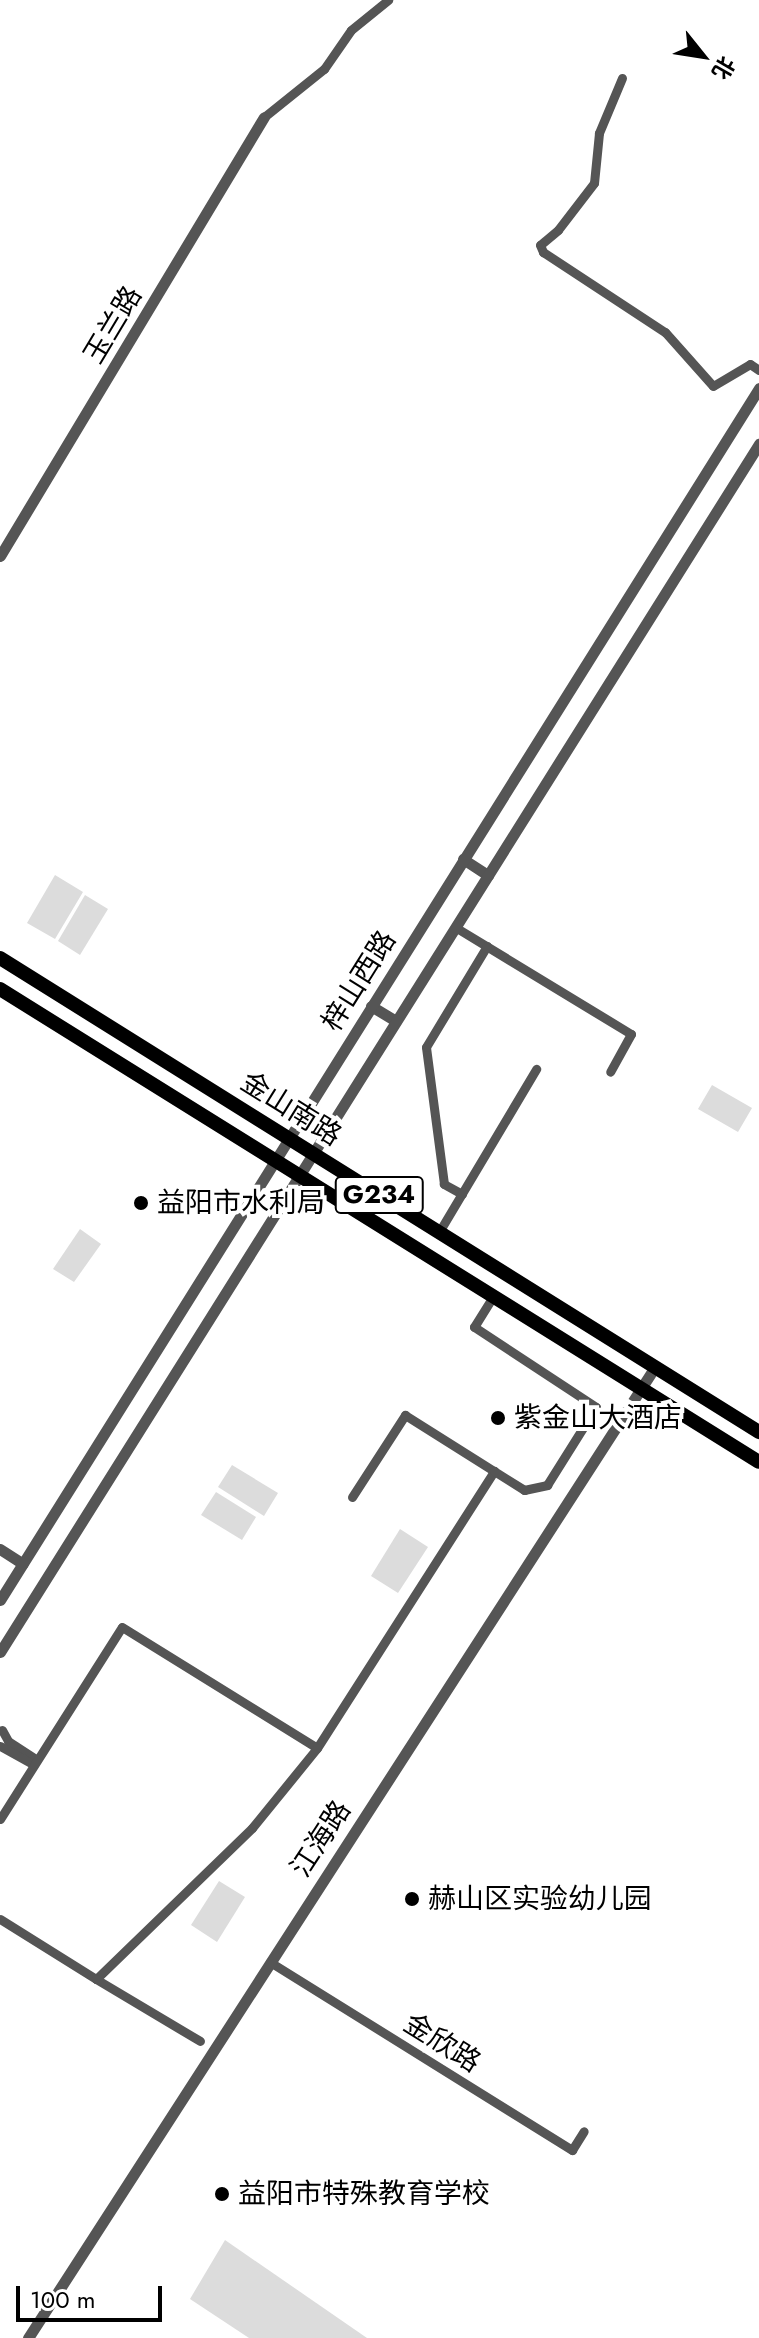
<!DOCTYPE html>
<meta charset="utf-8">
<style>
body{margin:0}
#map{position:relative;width:759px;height:2338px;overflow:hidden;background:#fff;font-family:Jost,"Noto Sans SC",sans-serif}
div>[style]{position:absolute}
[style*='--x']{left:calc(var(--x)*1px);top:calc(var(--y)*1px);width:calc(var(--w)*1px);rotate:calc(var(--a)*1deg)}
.green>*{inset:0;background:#dcdcdc}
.minor>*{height:9px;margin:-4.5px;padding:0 4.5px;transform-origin:4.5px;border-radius:4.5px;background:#555}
.tertiary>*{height:11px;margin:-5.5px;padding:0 5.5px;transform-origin:5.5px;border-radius:5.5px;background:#555}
.trunk>*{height:14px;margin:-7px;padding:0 7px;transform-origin:7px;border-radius:7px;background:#000}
.dots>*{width:22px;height:22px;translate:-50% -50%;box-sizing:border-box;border:4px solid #fff;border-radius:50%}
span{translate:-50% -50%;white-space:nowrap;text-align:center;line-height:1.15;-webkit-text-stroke:8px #fff;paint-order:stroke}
.shield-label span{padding:2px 6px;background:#fff;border:2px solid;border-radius:6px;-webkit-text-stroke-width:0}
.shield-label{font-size:26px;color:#000;font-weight:700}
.street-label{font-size:28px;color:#000}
.poi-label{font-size:28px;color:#000}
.left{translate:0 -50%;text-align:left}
.north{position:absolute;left:663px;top:16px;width:80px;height:80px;-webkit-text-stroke:6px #fff;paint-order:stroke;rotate:120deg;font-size:22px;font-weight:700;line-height:32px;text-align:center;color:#000}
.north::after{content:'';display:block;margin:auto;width:28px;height:36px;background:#000;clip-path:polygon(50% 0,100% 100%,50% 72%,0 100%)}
.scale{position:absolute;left:16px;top:2286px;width:146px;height:36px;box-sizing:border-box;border:4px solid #000;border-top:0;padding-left:10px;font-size:24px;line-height:28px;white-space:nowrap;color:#000;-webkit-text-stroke:6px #fff;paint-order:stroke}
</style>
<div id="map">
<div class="green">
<div style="clip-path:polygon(55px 875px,83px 892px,55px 939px,27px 923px)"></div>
<div style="clip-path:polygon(85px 895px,108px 909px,80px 955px,58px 941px)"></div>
<div style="clip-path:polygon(712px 1085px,752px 1108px,738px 1132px,698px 1109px)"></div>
<div style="clip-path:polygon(80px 1229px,101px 1244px,74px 1282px,53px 1269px)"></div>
<div style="clip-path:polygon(232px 1465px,278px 1493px,264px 1516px,218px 1487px)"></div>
<div style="clip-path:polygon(216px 1492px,256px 1517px,242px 1540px,201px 1515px)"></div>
<div style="clip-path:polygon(400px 1529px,428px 1547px,398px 1593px,371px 1576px)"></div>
<div style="clip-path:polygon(219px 1881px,245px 1897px,217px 1942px,191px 1925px)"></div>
<div style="clip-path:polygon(225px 2240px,367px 2338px,249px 2338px,190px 2299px)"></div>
</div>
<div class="minor">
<div style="--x:622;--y:78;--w:60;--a:112.7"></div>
<div style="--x:599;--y:133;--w:50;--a:95.7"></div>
<div style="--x:594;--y:183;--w:59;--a:127.5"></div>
<div style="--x:558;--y:230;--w:23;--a:140"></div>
<div style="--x:540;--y:245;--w:8;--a:67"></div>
<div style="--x:543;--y:252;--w:146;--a:33.3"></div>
<div style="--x:665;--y:332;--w:72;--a:48.4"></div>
<div style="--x:713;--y:386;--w:43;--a:-30.7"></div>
<div style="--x:750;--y:364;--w:11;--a:34"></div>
<div style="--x:264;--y:117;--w:77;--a:-38.7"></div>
<div style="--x:324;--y:69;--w:47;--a:-55.3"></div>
<div style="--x:351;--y:30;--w:48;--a:-39"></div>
<div style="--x:455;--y:927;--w:206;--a:31.3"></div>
<div style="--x:631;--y:1034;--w:43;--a:118.9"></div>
<div style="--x:462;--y:1194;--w:21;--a:-151"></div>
<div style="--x:444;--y:1184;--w:138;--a:-97.5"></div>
<div style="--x:426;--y:1047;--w:118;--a:-58.9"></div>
<div style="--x:439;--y:1232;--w:190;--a:-59.2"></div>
<div style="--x:352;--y:1497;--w:98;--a:-57.1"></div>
<div style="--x:405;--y:1415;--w:105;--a:32.2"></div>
<div style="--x:2;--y:1730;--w:13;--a:61"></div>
<div style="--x:8;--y:1741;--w:33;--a:33"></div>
<div style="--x:0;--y:1746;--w:38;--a:29"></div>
<div style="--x:317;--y:1748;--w:329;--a:-57.4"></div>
<div style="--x:494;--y:1471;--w:36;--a:32"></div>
<div style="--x:524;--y:1490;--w:24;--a:-12"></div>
<div style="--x:547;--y:1485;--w:92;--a:-57.9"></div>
<div style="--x:596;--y:1407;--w:146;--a:-146.7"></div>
<div style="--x:474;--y:1327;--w:36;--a:-58"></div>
<div style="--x:0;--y:1819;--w:227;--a:-57.6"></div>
<div style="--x:122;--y:1627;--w:229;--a:31.8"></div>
<div style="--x:317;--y:1748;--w:103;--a:129.1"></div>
<div style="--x:252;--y:1828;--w:217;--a:135.9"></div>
<div style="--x:96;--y:1979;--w:113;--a:-148"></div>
<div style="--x:270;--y:1962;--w:356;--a:31.9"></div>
<div style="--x:572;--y:2150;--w:22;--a:-58"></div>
<div style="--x:96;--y:1979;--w:121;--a:30.8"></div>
</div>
<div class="tertiary">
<div style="--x:0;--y:556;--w:512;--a:-58.98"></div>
<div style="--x:463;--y:859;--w:30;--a:33"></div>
<div style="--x:371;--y:1006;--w:29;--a:31"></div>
<div style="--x:0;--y:1549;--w:27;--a:33"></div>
<div style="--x:0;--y:1600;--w:1430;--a:-57.94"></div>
<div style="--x:0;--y:1652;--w:1427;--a:-57.86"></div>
<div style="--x:28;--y:2338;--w:1156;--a:-57.15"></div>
</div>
<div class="trunk">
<div style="--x:0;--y:958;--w:895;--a:31.99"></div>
<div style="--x:0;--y:989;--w:894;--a:31.93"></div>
</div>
<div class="dots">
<div style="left:141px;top:1203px;background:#000"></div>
<div style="left:498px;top:1418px;background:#000"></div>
<div style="left:412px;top:1899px;background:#000"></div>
<div style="left:222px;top:2194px;background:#000"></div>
</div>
<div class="shield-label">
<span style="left:379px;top:1195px">G234</span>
</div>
<div class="street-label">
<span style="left:113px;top:325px;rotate:-59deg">玉兰路</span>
<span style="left:359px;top:981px;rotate:-58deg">梓山西路</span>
<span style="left:291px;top:1109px;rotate:32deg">金山南路</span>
<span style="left:321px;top:1839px;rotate:-57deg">江海路</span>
<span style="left:442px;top:2043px;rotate:32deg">金欣路</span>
</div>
<div class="poi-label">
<span class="left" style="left:157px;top:1203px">益阳市水利局</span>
<span class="left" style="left:514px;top:1418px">紫金山大酒店</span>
<span class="left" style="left:428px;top:1899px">赫山区实验幼儿园</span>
<span class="left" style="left:238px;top:2194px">益阳市特殊教育学校</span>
</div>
<div class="north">北</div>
<div class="scale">100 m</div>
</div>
